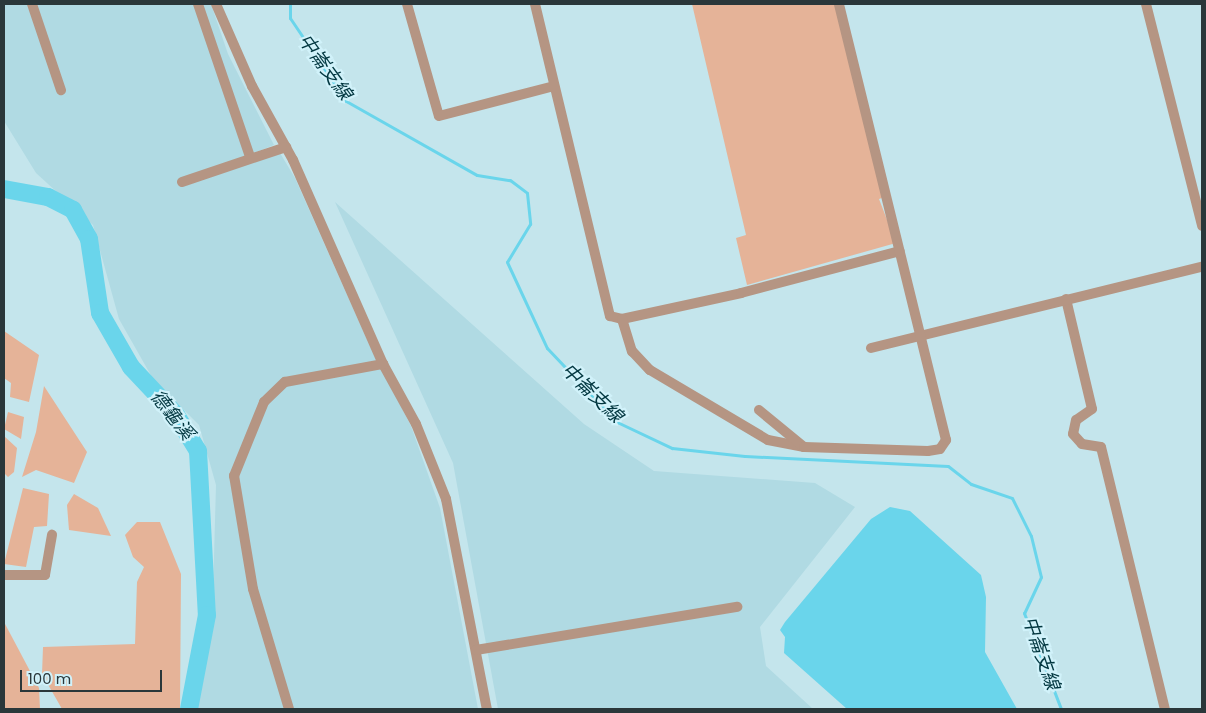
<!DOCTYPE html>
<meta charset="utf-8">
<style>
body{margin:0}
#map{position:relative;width:1206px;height:713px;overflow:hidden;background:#c4e5ec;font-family:Poppins,"Noto Sans TC",sans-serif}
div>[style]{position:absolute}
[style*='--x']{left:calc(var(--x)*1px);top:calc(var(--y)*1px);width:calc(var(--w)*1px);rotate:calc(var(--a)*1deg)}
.built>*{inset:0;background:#b0dae3}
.green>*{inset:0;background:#e5b398}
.water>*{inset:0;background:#6ad5eb}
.stream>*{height:3px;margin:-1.5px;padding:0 1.5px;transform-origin:1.5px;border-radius:1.5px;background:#6ad5eb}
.river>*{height:18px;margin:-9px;padding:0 9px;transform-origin:9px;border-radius:9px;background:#6ad5eb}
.minor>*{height:10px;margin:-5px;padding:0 5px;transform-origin:5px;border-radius:5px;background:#b59583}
span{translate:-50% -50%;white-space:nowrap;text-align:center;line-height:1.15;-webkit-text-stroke:4.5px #d1f2fa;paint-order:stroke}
.water-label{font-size:19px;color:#023740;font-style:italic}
.frame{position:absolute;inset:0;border:5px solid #2a373a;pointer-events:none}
.scale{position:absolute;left:20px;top:670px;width:142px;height:22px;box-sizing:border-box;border:2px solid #2a373a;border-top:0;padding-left:6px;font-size:15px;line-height:18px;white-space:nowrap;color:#2a373a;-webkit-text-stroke:4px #d1f2fa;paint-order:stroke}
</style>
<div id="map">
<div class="built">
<div style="clip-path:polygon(4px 4px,211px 4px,228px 54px,274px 145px,221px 166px,280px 153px,295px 178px,368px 342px,411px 426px,440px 508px,478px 709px,197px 709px,212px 628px,216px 485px,199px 425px,153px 379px,119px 319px,93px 225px,36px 173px,4px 121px)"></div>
<div style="clip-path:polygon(335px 202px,584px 424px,654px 471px,815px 483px,855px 507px,760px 627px,766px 666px,813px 709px,498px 709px,453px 463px)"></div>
</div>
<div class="green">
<div style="clip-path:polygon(692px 4px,841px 4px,888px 196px,879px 199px,896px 243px,747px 285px,736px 238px,746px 235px)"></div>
<div style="clip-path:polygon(4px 331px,39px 355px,29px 402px,10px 397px,11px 383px,4px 378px)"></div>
<div style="clip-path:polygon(44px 386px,87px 452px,74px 483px,36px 470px,22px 477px,36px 432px)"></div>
<div style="clip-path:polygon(8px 412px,24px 417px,21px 439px,4px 429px)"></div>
<div style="clip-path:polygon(4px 436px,17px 448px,14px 472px,8px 477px,4px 473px)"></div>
<div style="clip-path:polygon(23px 488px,49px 494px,47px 526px,34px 527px,26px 567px,4px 564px)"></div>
<div style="clip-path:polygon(74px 494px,98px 508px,111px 536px,69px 530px,67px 505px)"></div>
<div style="clip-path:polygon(137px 522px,160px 522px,181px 574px,180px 709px,62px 709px,42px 674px,43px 647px,135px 644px,137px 582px,144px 567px,133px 557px,125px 535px)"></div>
<div style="clip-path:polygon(4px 622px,39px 688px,40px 709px,4px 709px)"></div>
</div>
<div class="water">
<div style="clip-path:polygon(890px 507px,910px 511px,981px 575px,986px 597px,985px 652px,1017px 709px,847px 709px,784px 653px,785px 637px,780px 630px,785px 622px,871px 519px)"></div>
</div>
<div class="stream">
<div style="--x:290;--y:4;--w:14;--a:90"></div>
<div style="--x:290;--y:18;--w:100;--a:56"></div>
<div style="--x:346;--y:101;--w:150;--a:29.5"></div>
<div style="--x:477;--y:175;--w:33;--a:9"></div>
<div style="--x:510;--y:180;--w:21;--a:37"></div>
<div style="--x:527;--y:193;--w:31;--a:84"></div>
<div style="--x:530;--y:224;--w:44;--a:121.2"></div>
<div style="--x:507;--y:262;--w:95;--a:65.1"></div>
<div style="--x:547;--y:348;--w:102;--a:46.6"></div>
<div style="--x:617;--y:422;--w:61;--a:25.3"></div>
<div style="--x:672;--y:448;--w:73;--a:6.3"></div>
<div style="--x:745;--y:456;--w:203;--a:2.8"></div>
<div style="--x:948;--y:466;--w:29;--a:38"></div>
<div style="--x:971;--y:484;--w:43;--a:18.9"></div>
<div style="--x:1012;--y:498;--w:42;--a:63.4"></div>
<div style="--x:1031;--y:536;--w:42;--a:76.3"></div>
<div style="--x:1041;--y:577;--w:40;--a:115"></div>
<div style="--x:1024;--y:613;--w:103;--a:68.9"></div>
</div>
<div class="river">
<div style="--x:4;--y:189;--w:45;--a:10.3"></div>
<div style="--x:48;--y:197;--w:28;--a:27"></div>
<div style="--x:73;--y:210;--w:33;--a:61"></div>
<div style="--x:89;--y:239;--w:75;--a:81.5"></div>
<div style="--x:100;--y:313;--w:62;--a:60.1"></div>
<div style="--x:131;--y:367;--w:66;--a:46.8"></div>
<div style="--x:176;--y:415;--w:42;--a:58.6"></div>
<div style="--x:198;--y:451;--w:164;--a:86.9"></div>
<div style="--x:207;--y:615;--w:96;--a:100.8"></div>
</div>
<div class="minor">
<div style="--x:32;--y:4;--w:91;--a:71.4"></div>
<div style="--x:198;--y:4;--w:162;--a:71.2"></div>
<div style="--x:216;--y:4;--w:90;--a:66.3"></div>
<div style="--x:252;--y:86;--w:85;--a:61"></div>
<div style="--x:293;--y:160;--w:223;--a:66.2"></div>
<div style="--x:383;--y:364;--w:68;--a:61.2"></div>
<div style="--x:416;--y:424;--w:81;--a:68.2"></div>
<div style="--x:446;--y:499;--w:214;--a:79"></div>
<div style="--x:407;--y:4;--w:116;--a:74.1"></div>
<div style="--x:439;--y:116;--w:119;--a:-14.6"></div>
<div style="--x:535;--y:4;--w:321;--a:76.5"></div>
<div style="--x:610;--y:316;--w:12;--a:14"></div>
<div style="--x:622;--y:319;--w:122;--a:-12.3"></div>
<div style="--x:741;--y:293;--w:164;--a:-14.8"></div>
<div style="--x:1146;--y:4;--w:229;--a:75.8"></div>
<div style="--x:182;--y:182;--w:110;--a:-18.6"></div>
<div style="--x:1066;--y:299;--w:113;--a:76.7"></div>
<div style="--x:1092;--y:409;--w:19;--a:145"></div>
<div style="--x:1076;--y:420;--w:14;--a:102"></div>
<div style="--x:1073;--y:434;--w:13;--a:48"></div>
<div style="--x:1082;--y:444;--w:19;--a:9"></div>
<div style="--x:1101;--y:447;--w:270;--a:76.3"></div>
<div style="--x:622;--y:319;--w:34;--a:73"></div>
<div style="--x:632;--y:351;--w:26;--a:47"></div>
<div style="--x:650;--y:370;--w:137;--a:30.7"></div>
<div style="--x:768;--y:440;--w:37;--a:11"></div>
<div style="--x:871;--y:348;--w:341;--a:-13.8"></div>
<div style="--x:759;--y:410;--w:58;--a:39.4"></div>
<div style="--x:804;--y:447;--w:124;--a:1.8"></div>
<div style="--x:928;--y:451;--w:12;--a:-9"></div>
<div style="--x:940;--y:449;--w:11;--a:-56"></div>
<div style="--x:946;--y:440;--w:449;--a:-103.8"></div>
<div style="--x:4;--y:575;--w:41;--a:0"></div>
<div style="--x:45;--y:575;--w:41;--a:-80.1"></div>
<div style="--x:476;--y:650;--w:265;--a:-9.4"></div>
<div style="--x:289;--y:709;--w:125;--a:-106.7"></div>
<div style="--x:253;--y:589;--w:115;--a:-99.5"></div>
<div style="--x:234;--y:476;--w:80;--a:-67.9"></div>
<div style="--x:264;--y:402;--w:29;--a:-44"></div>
<div style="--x:285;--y:382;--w:100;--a:-10.4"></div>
</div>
<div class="water-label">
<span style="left:325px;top:67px;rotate:54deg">中崙支線</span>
<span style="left:592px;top:393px;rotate:44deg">中崙支線</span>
<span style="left:172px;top:415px;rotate:52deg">德龜溪</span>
<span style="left:1041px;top:653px;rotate:71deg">中崙支線</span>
</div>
<div class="frame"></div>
<div class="scale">100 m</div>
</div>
